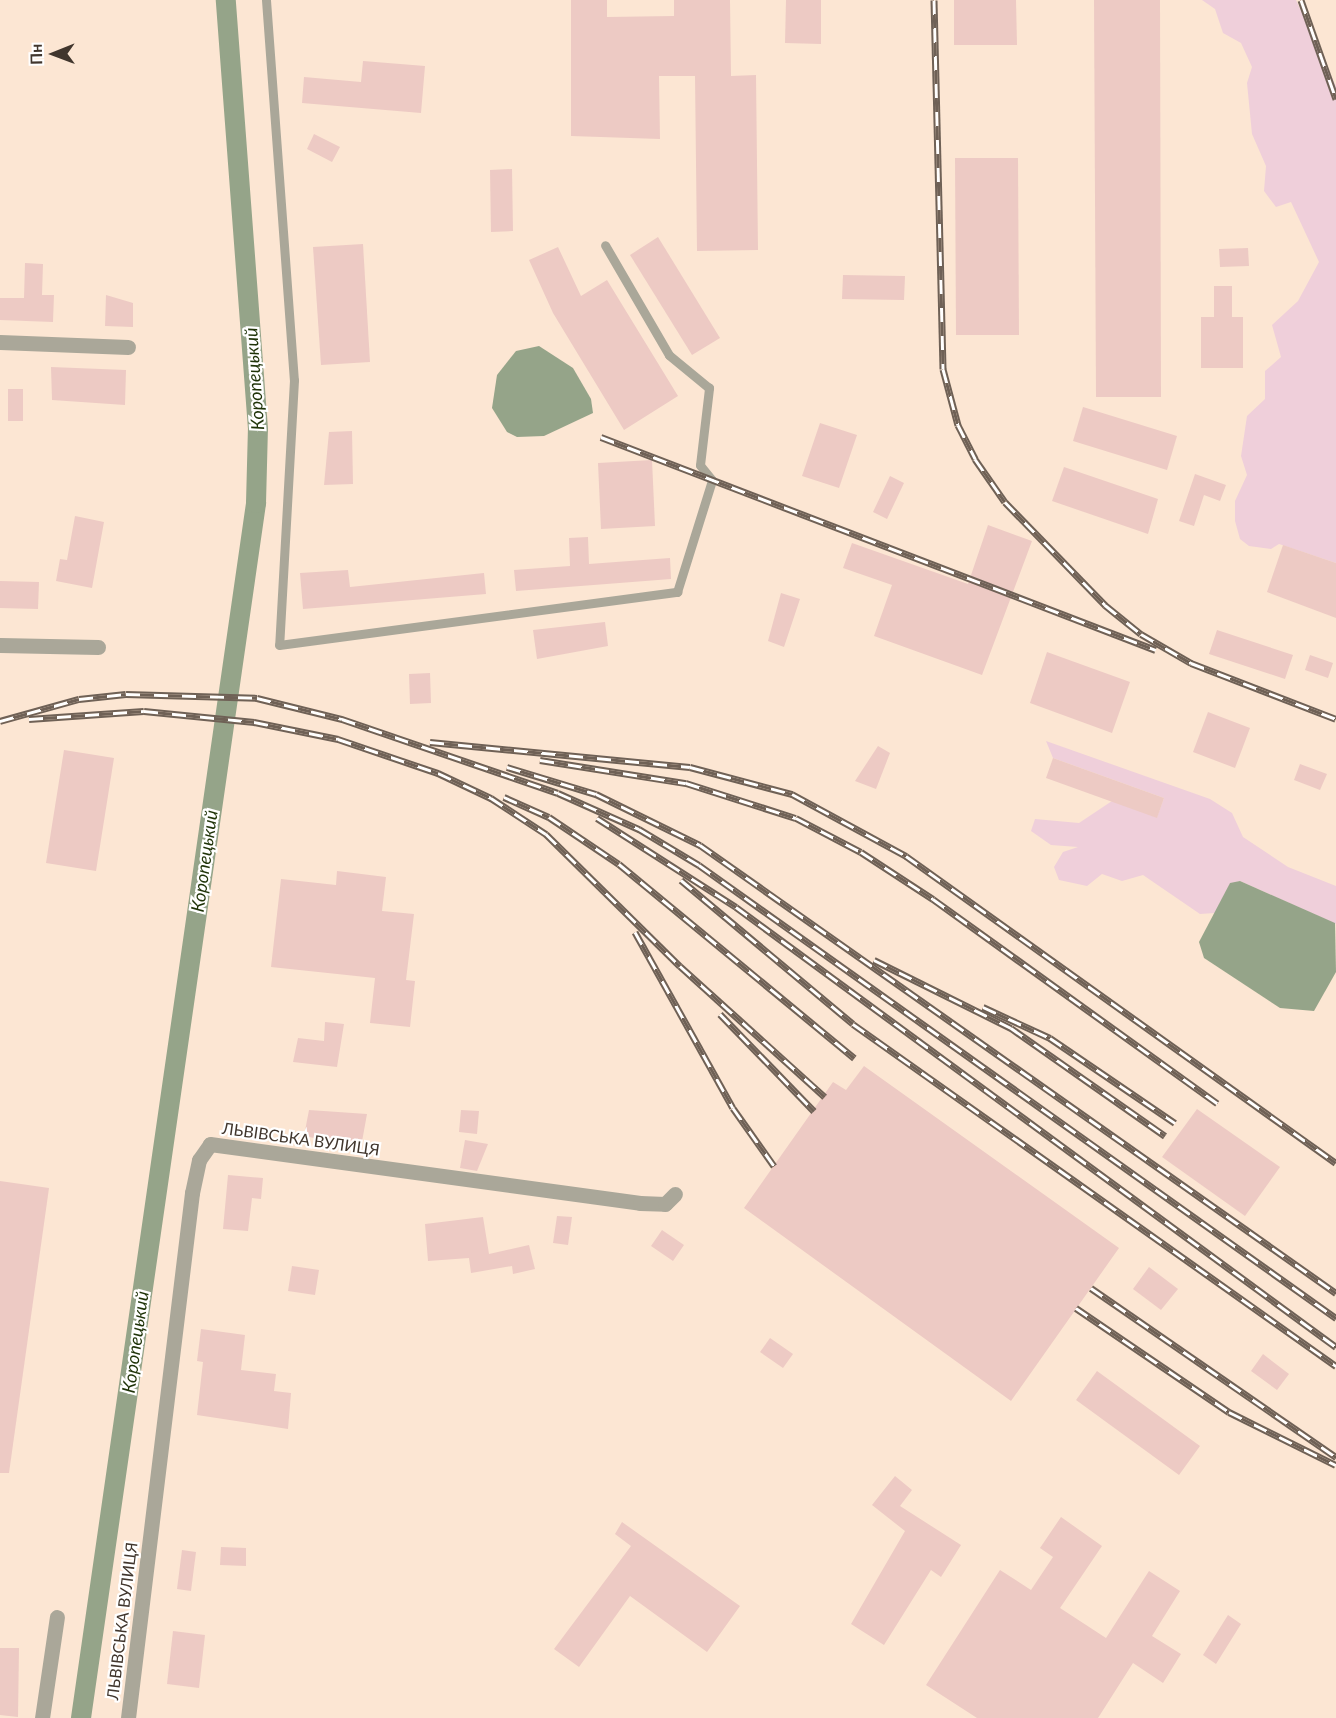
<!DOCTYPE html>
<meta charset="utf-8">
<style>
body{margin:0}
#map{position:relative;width:1336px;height:1718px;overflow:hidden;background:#fce6d3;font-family:Lato,sans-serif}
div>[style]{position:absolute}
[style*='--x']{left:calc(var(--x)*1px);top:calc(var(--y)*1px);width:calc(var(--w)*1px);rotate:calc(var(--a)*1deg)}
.green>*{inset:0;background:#efcfda}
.water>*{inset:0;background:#95a489}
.canal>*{height:20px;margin:-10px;padding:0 10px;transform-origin:10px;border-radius:10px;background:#95a489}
.building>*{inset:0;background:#edcac4}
.lane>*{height:9px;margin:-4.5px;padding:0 4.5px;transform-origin:4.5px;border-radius:4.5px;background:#aaa799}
.street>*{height:15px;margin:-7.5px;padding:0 7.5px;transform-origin:7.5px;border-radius:7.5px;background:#aaa799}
.rail>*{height:7px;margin-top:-3.5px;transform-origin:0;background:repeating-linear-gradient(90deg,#fff 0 14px,#6f6156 0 28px);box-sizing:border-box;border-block:2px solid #6f6156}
span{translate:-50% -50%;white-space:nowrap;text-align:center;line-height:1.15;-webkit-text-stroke:4.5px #fff;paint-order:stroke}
.street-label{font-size:16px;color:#41362d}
.water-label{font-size:18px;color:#1f3308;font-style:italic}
.north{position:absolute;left:24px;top:24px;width:60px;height:60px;-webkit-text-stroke:4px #fff;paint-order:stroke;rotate:269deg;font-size:16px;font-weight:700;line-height:24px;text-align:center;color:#41362d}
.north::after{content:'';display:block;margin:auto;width:21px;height:27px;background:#41362d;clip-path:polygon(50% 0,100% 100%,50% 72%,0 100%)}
</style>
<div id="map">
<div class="green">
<div style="clip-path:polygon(1202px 0,1296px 0,1336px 86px,1336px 563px,1279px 544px,1271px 549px,1249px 546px,1240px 539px,1235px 521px,1235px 501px,1247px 475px,1241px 456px,1247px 416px,1265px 399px,1265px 371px,1281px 357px,1272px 325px,1298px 301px,1319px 262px,1291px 202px,1276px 207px,1264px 191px,1266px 166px,1252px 134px,1247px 83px,1252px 67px,1241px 43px,1223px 33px,1215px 9px)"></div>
<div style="clip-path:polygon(1046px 741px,1210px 799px,1232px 813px,1243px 837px,1288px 867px,1336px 886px,1336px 924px,1240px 881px,1230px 884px,1215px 913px,1200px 914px,1143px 875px,1122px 881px,1102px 874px,1087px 886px,1059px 880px,1054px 867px,1063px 852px,1078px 847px,1051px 845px,1031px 831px,1035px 819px,1079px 823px,1112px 801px,1157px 817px,1164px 798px,1053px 758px)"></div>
</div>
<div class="water">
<div style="clip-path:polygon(539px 346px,573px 368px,591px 399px,593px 413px,544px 436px,517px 437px,507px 432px,492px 408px,497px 375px,516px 351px)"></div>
<div style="clip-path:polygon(1240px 881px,1335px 923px,1336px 972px,1314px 1011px,1280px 1008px,1204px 958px,1199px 942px,1230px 883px)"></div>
</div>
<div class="canal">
<div style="--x:81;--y:1718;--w:1228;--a:-81.8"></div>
<div style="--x:256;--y:503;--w:74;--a:-88.5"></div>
<div style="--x:258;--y:429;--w:430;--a:-94.3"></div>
</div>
<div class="building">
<div style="clip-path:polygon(571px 0,607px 0,607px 17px,674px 16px,674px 0,730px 0,731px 76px,756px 75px,758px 250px,697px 251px,695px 76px,659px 76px,660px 139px,571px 136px)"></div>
<div style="clip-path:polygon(786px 0,821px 0,821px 44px,785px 43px)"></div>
<div style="clip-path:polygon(954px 0,1016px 0,1017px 45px,954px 45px)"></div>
<div style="clip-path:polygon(1094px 0,1160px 0,1161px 397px,1096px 397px)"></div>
<div style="clip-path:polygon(363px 61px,425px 66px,421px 113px,302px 103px,304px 77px,361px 82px)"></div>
<div style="clip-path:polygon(314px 134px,340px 147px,332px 162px,307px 149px)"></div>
<div style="clip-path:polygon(955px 158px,1018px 158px,1019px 335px,956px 335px)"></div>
<div style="clip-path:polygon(512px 169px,513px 231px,491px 232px,490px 170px)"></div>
<div style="clip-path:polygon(658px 237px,720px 338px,692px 355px,630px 255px)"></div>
<div style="clip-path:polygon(363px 244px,370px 362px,321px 365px,313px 247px)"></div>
<div style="clip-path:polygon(558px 247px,581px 296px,607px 280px,678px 396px,624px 430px,553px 313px,529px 260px)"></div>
<div style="clip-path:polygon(1248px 248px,1249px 266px,1220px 267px,1219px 249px)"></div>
<div style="clip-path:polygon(25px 263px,43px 264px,42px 295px,54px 295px,53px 322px,0 320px,0 298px,24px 298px)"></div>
<div style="clip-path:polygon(843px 275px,905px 276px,904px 300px,842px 299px)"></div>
<div style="clip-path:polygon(1214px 286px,1232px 286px,1232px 317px,1243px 317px,1243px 368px,1201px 368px,1201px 317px,1214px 317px)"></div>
<div style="clip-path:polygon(106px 295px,133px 303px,133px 327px,105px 326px)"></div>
<div style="clip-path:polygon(51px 367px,126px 370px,125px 405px,52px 400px)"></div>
<div style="clip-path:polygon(8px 389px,23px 389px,23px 421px,8px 421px)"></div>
<div style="clip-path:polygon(1083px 407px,1177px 436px,1167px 470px,1073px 441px)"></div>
<div style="clip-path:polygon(820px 423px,857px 435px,839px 488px,802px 476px)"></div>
<div style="clip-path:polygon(352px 431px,353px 484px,324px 485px,329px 432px)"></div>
<div style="clip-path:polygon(652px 460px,655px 526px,601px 529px,598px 463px)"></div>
<div style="clip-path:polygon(1064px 467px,1158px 499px,1148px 534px,1052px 501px)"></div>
<div style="clip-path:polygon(1195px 474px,1226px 485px,1220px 501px,1204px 495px,1194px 526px,1179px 521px)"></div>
<div style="clip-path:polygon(890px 476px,904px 483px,887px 519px,873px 512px)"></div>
<div style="clip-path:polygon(75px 516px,104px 522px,92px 588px,56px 581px,60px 559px,67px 560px)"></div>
<div style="clip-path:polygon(988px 525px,1032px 541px,982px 675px,874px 636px,892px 585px,843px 568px,852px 543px,968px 584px)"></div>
<div style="clip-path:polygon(588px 537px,589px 564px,670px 558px,671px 579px,516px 591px,514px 570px,570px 566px,569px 538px)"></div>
<div style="clip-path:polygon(1283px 545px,1336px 563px,1336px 618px,1267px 592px)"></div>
<div style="clip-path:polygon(348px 570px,350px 587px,484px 573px,486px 594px,303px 609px,300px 573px)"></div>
<div style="clip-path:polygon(0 581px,39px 582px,38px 609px,0 608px)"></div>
<div style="clip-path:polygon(781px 593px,800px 599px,784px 647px,768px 641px)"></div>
<div style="clip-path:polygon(605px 622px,608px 646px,537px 659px,533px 630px)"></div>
<div style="clip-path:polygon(1217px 630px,1293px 655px,1285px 679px,1209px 654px)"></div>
<div style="clip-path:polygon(1047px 652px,1130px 682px,1112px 733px,1030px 703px)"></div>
<div style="clip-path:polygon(1310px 655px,1333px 663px,1328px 678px,1305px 670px)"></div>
<div style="clip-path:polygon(430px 673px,431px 703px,410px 704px,409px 674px)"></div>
<div style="clip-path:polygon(1208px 712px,1250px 728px,1235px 768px,1193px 752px)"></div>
<div style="clip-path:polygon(878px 746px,890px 753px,876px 789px,855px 781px)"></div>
<div style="clip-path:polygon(64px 750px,114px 758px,96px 871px,46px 863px)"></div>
<div style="clip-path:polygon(1053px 758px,1164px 798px,1157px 818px,1046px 778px)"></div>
<div style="clip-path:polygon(1300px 764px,1327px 774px,1320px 790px,1294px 780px)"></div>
<div style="clip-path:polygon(337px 871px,386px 877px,382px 911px,414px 914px,406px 980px,415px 981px,410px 1027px,370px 1023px,375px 978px,271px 967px,281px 879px,336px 885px)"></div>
<div style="clip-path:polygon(325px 1022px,344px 1024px,337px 1067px,293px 1062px,298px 1038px,324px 1041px)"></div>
<div style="clip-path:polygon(864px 1066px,1119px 1248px,1011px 1401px,744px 1208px,833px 1082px,846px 1090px)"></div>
<div style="clip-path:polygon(1197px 1109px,1280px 1167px,1245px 1216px,1162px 1157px)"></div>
<div style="clip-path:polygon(309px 1110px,367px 1114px,361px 1147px,304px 1136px)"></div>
<div style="clip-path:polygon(461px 1110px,479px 1111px,477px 1134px,459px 1132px)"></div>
<div style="clip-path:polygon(465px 1140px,488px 1144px,477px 1171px,460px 1168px)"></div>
<div style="clip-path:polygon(228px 1175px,263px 1178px,261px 1199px,252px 1198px,248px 1231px,223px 1229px)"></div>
<div style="clip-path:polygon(0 1181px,49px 1188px,9px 1473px,0 1473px)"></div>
<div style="clip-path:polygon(557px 1216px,572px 1217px,568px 1245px,553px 1243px)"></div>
<div style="clip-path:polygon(483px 1217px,489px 1254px,529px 1245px,535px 1269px,513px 1274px,512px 1266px,471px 1273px,469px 1258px,428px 1261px,425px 1224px)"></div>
<div style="clip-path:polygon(662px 1230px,684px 1245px,673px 1261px,651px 1246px)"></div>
<div style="clip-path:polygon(292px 1266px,319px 1270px,315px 1295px,288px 1291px)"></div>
<div style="clip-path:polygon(1149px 1267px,1178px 1289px,1161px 1310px,1133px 1289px)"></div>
<div style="clip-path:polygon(201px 1329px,245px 1335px,241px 1370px,276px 1374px,274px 1391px,291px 1393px,288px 1429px,197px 1415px,203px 1362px,197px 1361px)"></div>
<div style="clip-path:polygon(770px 1338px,793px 1354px,783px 1368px,760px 1352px)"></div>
<div style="clip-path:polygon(1263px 1354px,1289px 1374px,1277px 1390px,1251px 1371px)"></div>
<div style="clip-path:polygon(1097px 1371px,1200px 1446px,1179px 1475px,1076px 1400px)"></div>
<div style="clip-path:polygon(895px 1476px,912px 1490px,900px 1506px,961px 1545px,941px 1577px,931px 1570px,884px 1645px,851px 1624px,905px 1531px,872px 1505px)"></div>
<div style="clip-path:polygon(1061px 1517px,1102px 1546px,1060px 1608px,1106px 1638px,1149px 1571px,1180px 1591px,1152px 1636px,1181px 1654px,1163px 1683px,1133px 1663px,1098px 1718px,977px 1718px,926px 1685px,1000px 1570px,1031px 1590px,1053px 1557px,1040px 1548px)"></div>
<div style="clip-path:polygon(622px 1522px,740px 1606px,707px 1652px,630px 1596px,579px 1667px,554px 1649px,631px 1546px,615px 1534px)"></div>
<div style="clip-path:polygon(221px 1547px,246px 1548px,246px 1566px,220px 1565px)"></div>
<div style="clip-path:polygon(182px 1550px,196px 1552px,191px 1591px,177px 1589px)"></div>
<div style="clip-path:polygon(1228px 1615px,1241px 1624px,1216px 1664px,1203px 1655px)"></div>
<div style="clip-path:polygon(173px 1631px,205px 1635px,199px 1688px,167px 1684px)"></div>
<div style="clip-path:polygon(0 1648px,19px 1648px,18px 1717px,0 1715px)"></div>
</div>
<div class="lane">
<div style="--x:266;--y:0;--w:381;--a:85.8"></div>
<div style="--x:294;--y:380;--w:265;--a:93.2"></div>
<div style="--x:279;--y:645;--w:402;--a:-7.6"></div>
<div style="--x:677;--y:592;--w:117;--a:-72.6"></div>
<div style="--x:712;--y:480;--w:19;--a:-129"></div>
<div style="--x:700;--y:465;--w:78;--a:-83.3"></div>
<div style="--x:709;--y:388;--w:52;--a:-140.5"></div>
<div style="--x:669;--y:355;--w:127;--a:-120.2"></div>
</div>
<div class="street">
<div style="--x:0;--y:342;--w:128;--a:2.2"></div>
<div style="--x:0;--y:645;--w:98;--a:1.2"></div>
<div style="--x:42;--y:1718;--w:102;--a:-81.6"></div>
<div style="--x:128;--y:1718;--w:529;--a:-83.05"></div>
<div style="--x:192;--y:1193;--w:34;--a:-78"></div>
<div style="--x:199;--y:1160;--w:19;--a:-55"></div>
<div style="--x:210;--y:1144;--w:434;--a:7.8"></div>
<div style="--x:640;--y:1203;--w:25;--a:2"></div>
<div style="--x:665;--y:1204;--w:14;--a:-45"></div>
</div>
<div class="rail">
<div style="--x:934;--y:0;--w:369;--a:88.6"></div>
<div style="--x:943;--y:369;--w:58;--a:75"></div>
<div style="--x:958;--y:425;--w:38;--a:63"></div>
<div style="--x:975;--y:459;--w:52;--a:55.1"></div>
<div style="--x:1005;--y:502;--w:144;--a:45.8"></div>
<div style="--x:1105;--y:605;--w:46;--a:38.9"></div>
<div style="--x:1141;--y:634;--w:58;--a:30.1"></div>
<div style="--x:1191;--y:663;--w:155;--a:21.1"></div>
<div style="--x:1301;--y:0;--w:105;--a:70.5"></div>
<div style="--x:601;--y:437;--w:594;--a:21"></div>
<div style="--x:29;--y:719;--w:115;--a:-4"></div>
<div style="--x:144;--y:711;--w:111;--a:5.7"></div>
<div style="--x:254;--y:722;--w:86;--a:11.4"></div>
<div style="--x:338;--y:739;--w:106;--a:18.8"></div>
<div style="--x:438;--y:773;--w:59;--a:25.3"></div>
<div style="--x:491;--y:798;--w:66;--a:33.2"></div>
<div style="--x:546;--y:834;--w:188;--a:44.6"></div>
<div style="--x:680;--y:966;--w:195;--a:42.1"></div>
<div style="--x:0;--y:721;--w:82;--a:-15.6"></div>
<div style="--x:79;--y:699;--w:47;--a:-6.1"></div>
<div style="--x:126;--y:694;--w:131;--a:1.7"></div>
<div style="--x:257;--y:698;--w:88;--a:13.9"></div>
<div style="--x:342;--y:719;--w:228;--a:18.9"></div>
<div style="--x:558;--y:793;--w:89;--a:24"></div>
<div style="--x:639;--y:829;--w:70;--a:31"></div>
<div style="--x:699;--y:865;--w:782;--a:35.42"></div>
<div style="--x:430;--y:742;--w:261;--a:5.5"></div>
<div style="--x:690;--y:767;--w:106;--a:14.8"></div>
<div style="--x:792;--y:794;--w:130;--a:28.5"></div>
<div style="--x:906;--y:856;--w:528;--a:35.53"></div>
<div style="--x:540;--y:760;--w:148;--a:9"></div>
<div style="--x:686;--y:783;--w:115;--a:17.7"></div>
<div style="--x:796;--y:818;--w:73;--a:27.6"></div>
<div style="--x:861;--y:852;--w:86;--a:33.1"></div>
<div style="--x:933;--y:899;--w:350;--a:35.7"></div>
<div style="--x:507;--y:767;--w:93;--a:16.9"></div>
<div style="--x:596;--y:794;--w:116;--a:26.1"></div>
<div style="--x:700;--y:845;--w:778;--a:35.16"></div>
<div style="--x:504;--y:797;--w:49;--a:24"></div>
<div style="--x:549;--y:817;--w:84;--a:33.9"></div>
<div style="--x:619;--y:864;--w:305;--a:39.5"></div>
<div style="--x:597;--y:818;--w:165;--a:32.6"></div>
<div style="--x:736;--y:907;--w:744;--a:36.25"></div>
<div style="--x:681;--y:880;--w:224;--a:39.9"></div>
<div style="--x:853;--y:1024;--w:592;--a:35.3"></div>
<div style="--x:635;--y:932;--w:201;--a:60.9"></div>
<div style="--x:733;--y:1108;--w:71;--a:54.7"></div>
<div style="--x:874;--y:960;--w:153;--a:26.4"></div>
<div style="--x:1011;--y:1028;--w:188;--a:35"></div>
<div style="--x:983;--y:1007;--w:74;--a:24.8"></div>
<div style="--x:1050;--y:1038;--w:151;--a:34.2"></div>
<div style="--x:720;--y:1014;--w:135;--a:45.9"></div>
<div style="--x:1091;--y:1288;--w:298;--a:34.6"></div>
<div style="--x:1076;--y:1308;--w:185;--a:34.2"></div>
<div style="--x:1229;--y:1412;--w:119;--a:26.4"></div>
</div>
<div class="street-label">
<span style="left:301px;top:1139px;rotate:8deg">ЛЬВІВСЬКА ВУЛИЦЯ</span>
<span style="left:122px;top:1621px;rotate:-83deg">ЛЬВІВСЬКА ВУЛИЦЯ</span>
</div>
<div class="water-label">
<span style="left:254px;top:379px;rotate:-94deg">Коропецький</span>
<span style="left:204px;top:861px;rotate:-82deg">Коропецький</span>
<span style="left:135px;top:1342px;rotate:-82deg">Коропецький</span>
</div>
<div class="north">Пн</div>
</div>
